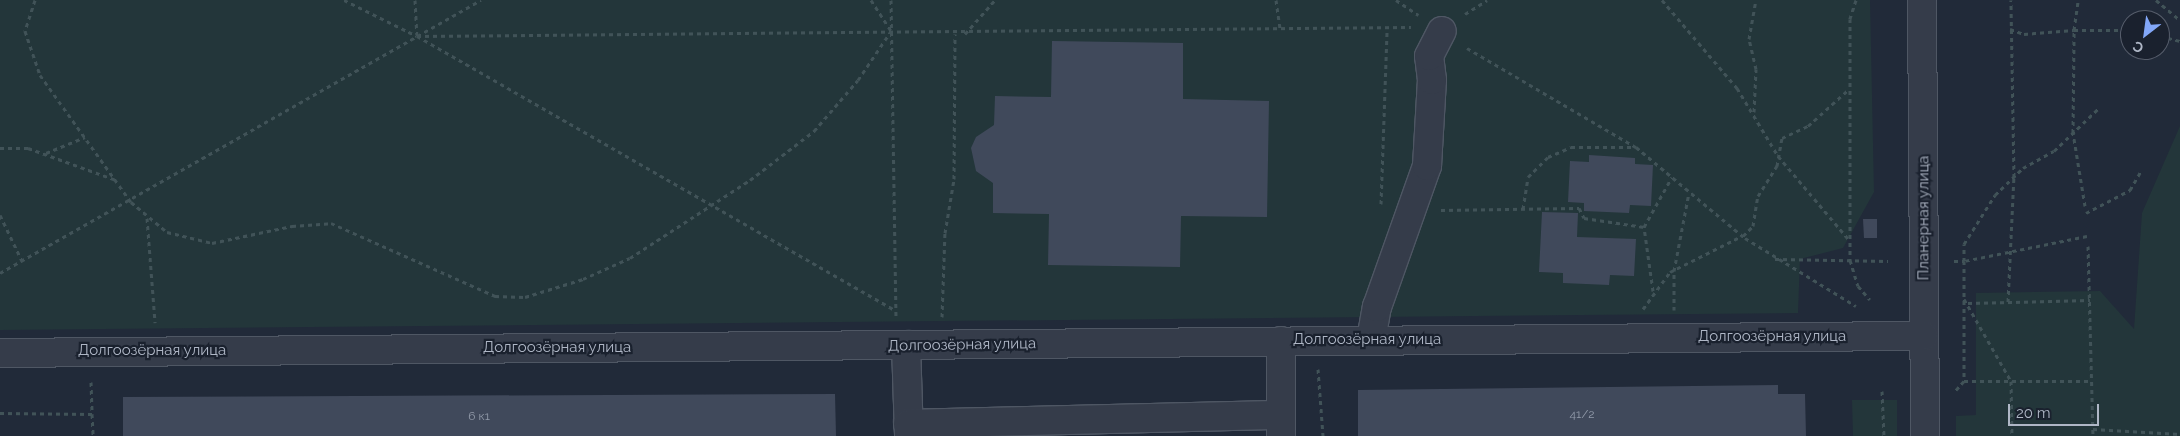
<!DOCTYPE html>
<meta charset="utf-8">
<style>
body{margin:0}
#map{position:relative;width:2180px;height:436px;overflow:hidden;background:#212a39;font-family:Raleway,sans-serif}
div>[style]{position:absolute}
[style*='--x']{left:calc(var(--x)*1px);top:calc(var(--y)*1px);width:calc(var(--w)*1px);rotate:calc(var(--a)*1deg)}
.green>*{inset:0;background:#23363a}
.building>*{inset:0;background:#40495b}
.path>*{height:3px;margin-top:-1.5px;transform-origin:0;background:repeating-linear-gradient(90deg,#415358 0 4px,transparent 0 8px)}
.roads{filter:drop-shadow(1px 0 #4f5764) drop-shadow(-1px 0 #4f5764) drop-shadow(0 1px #4f5764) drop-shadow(0 -1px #4f5764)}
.minor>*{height:28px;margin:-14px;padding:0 14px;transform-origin:14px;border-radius:14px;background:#353c4a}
span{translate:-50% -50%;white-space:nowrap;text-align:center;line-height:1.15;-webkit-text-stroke:4.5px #1a212e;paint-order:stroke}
.number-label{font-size:12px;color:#939cab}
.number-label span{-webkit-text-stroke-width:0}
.street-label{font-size:15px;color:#afb7c6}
.north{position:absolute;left:2120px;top:10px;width:50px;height:50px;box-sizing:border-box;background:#1a212e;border:1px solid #565d6b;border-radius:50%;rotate:210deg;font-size:14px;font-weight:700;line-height:20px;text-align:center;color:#afb7c6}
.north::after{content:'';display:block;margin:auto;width:18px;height:22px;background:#82a7f8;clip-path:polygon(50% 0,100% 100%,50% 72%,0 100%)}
.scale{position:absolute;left:2008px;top:404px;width:91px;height:22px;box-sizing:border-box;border:2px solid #afb7c6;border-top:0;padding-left:6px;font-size:15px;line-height:18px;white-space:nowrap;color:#afb7c6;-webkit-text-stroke:4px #1a212e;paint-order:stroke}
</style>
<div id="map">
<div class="green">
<div style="clip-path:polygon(0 0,1870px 0,1874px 192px,1843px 248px,1800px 259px,1798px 313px,0 330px)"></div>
<div style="clip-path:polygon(2180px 126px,2180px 436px,1956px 436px,1956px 416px,1976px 415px,1976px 293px,2100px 291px,2134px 329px,2142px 213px)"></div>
<div style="clip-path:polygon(1852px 400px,1897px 400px,1897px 436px,1853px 436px)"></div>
</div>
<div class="building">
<div style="clip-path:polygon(1052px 41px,1183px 43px,1183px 99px,1269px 101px,1267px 217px,1181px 216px,1180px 267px,1048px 265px,1049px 214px,993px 213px,993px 183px,976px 171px,971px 148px,976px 137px,994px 125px,995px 96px,1051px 97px)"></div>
<div style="clip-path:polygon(1589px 155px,1635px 158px,1635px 164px,1653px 165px,1651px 206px,1630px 205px,1629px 213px,1584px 211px,1584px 203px,1568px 202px,1570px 161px,1589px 162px)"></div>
<div style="clip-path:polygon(1542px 212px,1578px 213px,1577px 237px,1636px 239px,1634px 276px,1610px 275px,1609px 285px,1563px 283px,1563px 273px,1539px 272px)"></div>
<div style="clip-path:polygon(1863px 219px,1877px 219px,1877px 238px,1864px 238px)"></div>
<div style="clip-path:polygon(1778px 385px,1778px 394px,1805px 394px,1806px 436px,1358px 436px,1358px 390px)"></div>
<div style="clip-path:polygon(835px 394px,836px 436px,123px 436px,123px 397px)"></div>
</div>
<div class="path">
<div style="--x:35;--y:0;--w:33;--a:108"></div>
<div style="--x:25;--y:31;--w:46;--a:71.2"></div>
<div style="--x:40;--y:75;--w:156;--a:54.4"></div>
<div style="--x:131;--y:202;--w:47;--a:39.8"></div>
<div style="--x:167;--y:232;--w:46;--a:13.7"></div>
<div style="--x:212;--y:243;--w:82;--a:-12"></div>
<div style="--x:292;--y:226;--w:39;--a:-4"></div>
<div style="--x:331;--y:223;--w:180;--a:24"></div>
<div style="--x:495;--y:296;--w:30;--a:2"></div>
<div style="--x:525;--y:297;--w:61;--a:-17.2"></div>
<div style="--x:583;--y:279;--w:51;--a:-24.1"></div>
<div style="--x:630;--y:258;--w:143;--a:-33"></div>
<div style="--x:750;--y:180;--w:81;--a:-37.4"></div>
<div style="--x:814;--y:131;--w:67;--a:-49.2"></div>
<div style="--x:858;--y:80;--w:59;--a:-56"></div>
<div style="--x:344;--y:0;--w:81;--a:26.3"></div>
<div style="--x:417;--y:36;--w:549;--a:29.84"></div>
<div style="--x:415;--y:0;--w:35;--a:87"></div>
<div style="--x:871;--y:0;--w:37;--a:57"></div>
<div style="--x:891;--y:0;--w:317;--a:89.1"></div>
<div style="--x:1276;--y:0;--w:29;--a:82"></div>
<div style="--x:1396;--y:0;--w:27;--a:34"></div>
<div style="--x:1662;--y:0;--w:116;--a:49.6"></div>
<div style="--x:1737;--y:88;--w:79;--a:58.9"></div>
<div style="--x:1778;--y:156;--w:111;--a:49.7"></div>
<div style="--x:1856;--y:0;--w:20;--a:108"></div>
<div style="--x:1850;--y:19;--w:241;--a:90"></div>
<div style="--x:1850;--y:260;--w:27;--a:73"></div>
<div style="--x:1858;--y:286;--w:18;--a:49"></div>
<div style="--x:2156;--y:0;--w:31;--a:40"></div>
<div style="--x:1465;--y:14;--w:26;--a:-32"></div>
<div style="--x:2010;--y:29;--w:15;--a:20"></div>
<div style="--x:2024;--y:34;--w:50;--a:-4.6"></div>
<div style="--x:2074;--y:30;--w:30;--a:-82"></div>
<div style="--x:965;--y:34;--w:45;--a:-48.6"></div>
<div style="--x:417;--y:36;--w:994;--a:-0.52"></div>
<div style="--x:2160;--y:36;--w:21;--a:14"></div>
<div style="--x:1467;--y:48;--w:196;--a:30.4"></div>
<div style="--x:1636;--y:147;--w:142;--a:39.9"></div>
<div style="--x:1745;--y:238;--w:130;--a:31.5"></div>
<div style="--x:1754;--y:112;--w:43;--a:-87.3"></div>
<div style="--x:1756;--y:69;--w:31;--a:-103"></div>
<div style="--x:1749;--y:39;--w:40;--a:-80"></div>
<div style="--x:0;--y:148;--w:28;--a:0"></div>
<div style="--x:28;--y:148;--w:94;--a:20"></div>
<div style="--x:46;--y:153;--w:42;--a:-22.3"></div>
<div style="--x:1381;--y:204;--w:175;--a:-88"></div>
<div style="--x:2085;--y:206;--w:74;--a:-99.3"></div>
<div style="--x:2073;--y:133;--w:103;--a:-89.4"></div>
<div style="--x:2074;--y:30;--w:56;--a:0"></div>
<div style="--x:1523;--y:209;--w:32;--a:-81"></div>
<div style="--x:1528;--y:177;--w:28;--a:-45"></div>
<div style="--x:1548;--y:157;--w:25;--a:-23"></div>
<div style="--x:1571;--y:147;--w:64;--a:0"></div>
<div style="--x:1441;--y:210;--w:138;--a:-0.8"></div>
<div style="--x:1579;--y:208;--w:11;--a:63"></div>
<div style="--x:1584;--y:218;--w:61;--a:8.5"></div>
<div style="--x:2086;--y:213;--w:50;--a:-27.6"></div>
<div style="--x:2130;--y:190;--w:22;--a:-60"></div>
<div style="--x:0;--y:215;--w:51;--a:64.4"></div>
<div style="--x:147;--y:218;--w:105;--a:85.6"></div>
<div style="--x:1743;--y:236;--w:14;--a:-45"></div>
<div style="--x:1753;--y:226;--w:30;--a:-81"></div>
<div style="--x:1758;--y:196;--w:36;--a:-58"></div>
<div style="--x:1777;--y:166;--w:28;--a:-80"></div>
<div style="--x:1782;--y:138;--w:29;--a:-25"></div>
<div style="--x:1808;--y:126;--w:54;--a:-42"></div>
<div style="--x:2087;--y:236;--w:126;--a:168.5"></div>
<div style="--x:1964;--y:261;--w:17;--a:-90"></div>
<div style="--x:1964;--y:244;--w:58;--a:-57.7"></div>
<div style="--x:1995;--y:195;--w:39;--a:-44"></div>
<div style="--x:2023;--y:168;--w:35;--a:-29"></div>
<div style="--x:2054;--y:151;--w:62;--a:-43.7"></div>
<div style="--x:2088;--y:246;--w:190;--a:88.5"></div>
<div style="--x:1775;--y:259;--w:113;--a:1"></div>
<div style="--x:1954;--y:261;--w:10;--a:0"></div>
<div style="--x:1964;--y:261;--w:120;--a:90"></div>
<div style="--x:1964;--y:381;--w:13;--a:132"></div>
<div style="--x:0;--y:273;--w:553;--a:-29.58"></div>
<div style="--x:1653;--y:291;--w:65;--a:-98"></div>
<div style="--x:1644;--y:227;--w:57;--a:-60.8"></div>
<div style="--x:1964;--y:299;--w:95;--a:60.2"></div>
<div style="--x:2011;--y:381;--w:55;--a:89"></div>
<div style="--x:2008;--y:302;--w:125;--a:-87.3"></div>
<div style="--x:2014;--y:177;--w:177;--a:-91"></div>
<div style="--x:1968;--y:303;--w:122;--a:-1.4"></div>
<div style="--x:1643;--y:309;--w:46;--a:-53.9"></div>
<div style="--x:1670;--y:272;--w:80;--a:-26.6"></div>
<div style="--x:1674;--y:310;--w:39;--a:-90"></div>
<div style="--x:1674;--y:271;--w:80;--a:-79.2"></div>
<div style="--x:942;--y:317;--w:84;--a:-88"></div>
<div style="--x:945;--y:233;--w:55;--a:-80.5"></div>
<div style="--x:954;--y:179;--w:145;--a:-89.6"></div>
<div style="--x:1318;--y:369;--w:67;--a:85.7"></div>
<div style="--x:1964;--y:381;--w:128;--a:0"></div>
<div style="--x:91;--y:382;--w:32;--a:88"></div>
<div style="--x:1882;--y:391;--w:45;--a:87.5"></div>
<div style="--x:0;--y:413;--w:92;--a:0.6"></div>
<div style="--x:92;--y:414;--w:22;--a:87"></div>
<div style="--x:2093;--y:429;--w:87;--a:3.3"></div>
</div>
<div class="roads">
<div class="minor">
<div style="--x:1922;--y:0;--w:436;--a:89.6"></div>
<div style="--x:1371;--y:340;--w:34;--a:-80"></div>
<div style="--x:1377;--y:307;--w:150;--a:-70.5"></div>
<div style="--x:1427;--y:166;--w:86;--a:-86.7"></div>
<div style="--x:1432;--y:80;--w:24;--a:-97"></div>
<div style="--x:1429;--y:56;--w:28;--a:-63"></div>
<div style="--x:906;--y:345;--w:91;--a:88.1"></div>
<div style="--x:0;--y:353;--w:1924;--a:-0.51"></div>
<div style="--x:908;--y:424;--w:372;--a:-1.4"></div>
<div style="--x:1281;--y:436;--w:95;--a:-90"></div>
</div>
</div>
<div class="number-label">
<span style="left:1582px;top:415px">41/2</span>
<span style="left:479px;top:417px">6 к1</span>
</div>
<div class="street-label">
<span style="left:1924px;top:218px;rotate:-90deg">Планерная улица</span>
<span style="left:1772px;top:337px">Долгоозёрная улица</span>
<span style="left:1367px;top:340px">Долгоозёрная улица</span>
<span style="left:962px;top:345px;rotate:-1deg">Долгоозёрная улица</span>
<span style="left:557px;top:348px">Долгоозёрная улица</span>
<span style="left:152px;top:351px">Долгоозёрная улица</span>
</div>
<div class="north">С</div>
<div class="scale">20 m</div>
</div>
